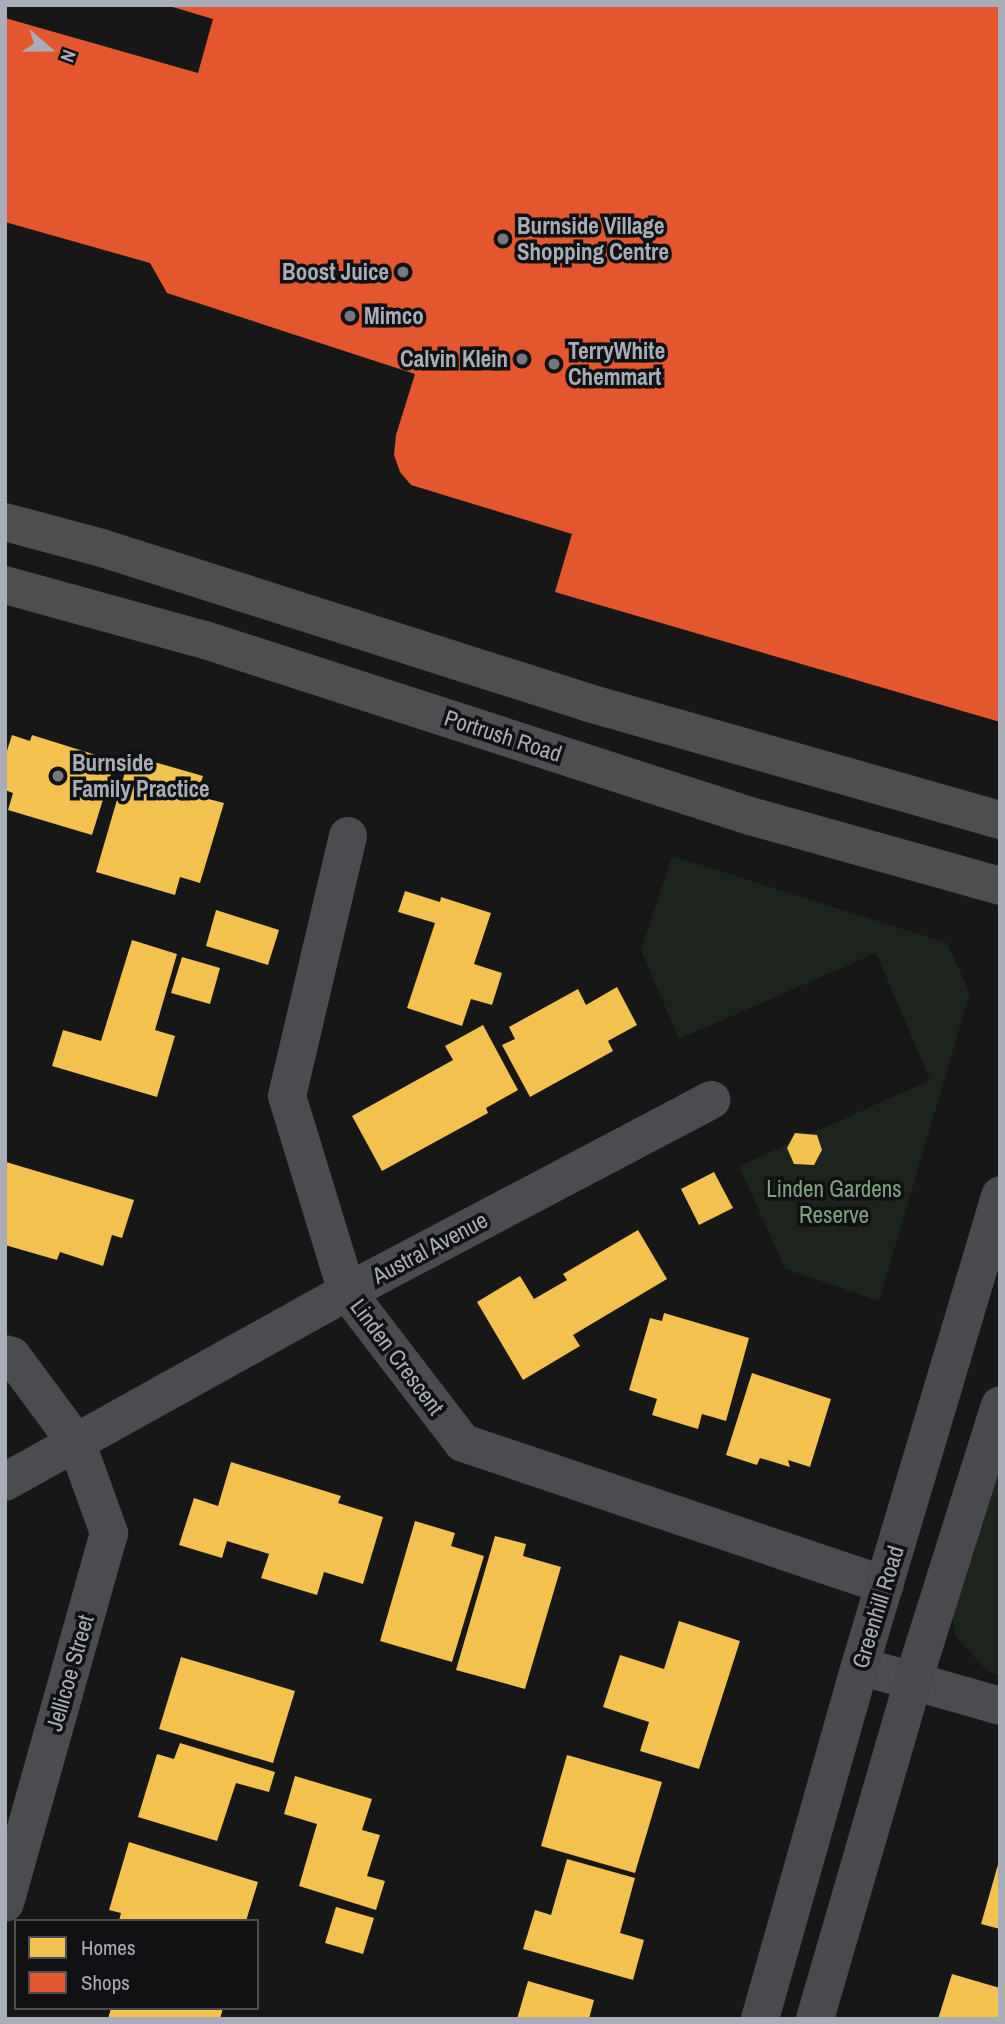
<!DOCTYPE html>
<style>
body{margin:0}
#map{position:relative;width:1005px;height:2024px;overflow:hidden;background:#171717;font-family:"Archivo Narrow",sans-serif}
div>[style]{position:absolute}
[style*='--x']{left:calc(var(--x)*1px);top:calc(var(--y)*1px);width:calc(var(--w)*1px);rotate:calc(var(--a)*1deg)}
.green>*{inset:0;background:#1d241e}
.homes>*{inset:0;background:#f2c14e}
.shops>*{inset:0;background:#e4572e}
.street>*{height:38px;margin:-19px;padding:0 19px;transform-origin:19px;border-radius:19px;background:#4b4c50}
.secondary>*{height:38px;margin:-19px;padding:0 19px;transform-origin:19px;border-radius:19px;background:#4a4a4e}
.highway>*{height:38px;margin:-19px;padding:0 19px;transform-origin:19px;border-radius:19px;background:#4e4e51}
.dots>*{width:19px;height:19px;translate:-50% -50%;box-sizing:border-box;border:4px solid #111113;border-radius:50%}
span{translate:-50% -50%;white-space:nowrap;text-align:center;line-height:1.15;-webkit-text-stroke:7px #111113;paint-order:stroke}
.poi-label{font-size:23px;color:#a8adb8;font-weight:700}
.left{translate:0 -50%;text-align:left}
.right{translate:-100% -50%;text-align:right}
.street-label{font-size:23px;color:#a8adb8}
.park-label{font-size:23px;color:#7fa381}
.frame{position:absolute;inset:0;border:7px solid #a8adb8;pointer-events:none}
.legend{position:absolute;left:14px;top:1919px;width:245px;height:91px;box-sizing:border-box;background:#111113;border:2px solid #4d4f55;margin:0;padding:9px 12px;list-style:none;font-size:21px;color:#a8adb8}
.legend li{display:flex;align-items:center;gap:14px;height:35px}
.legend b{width:35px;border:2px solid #4d4f55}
.north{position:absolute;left:14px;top:14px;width:70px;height:70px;-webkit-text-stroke:5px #111113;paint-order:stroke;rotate:110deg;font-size:19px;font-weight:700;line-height:28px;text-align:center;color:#a8adb8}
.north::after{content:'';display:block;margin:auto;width:24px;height:32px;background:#a8adb8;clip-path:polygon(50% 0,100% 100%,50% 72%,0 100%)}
</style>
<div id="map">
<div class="green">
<div style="clip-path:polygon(672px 856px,947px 943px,970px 993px,879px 1301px,785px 1269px,739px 1166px,930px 1080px,876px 953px,679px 1039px,641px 950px)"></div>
<div style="clip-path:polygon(1000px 1467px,1000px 1676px,988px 1672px,955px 1636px,952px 1610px)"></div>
</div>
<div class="homes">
<div style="clip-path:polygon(12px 735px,30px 741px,32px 735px,115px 761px,92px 835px,8px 810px,13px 793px,5px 790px,5px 757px)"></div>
<div style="clip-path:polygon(130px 755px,203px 776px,197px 796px,224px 803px,200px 883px,180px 877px,175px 895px,96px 872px)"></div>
<div style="clip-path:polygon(405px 891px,440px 902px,441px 897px,491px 913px,474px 964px,502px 973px,492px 1005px,471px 999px,462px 1026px,407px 1008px,435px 923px,398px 912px)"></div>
<div style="clip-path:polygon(216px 910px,279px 930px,268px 965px,206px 946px)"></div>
<div style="clip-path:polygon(132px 940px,177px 954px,155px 1030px,175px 1036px,157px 1097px,52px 1066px,63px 1030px,101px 1041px)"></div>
<div style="clip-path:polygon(182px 957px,220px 968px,210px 1004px,171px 993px)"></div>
<div style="clip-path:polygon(617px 987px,637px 1025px,608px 1041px,613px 1051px,530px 1097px,502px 1045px,515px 1039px,509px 1027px,578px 989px,586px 1005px)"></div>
<div style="clip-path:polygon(483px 1025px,518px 1090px,486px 1108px,488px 1113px,382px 1171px,352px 1116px,453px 1060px,445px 1046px)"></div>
<div style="clip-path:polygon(795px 1133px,817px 1135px,822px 1150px,814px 1165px,794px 1164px,787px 1148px)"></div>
<div style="clip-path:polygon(6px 1162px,134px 1200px,122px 1238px,112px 1235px,103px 1266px,60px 1252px,57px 1260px,5px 1245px)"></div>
<div style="clip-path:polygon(714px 1172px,733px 1208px,699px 1225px,681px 1189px)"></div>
<div style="clip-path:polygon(638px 1230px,667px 1279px,573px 1335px,580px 1346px,523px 1380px,477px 1302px,520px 1276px,534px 1299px,567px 1280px,563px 1274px)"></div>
<div style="clip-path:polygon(664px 1313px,749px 1338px,726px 1421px,702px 1414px,698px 1429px,652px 1415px,657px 1399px,629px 1390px,650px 1318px,662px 1321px)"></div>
<div style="clip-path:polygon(752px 1373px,831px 1399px,810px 1467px,788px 1460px,790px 1467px,760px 1458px,757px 1465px,726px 1455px)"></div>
<div style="clip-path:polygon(231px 1462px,341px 1496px,338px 1503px,383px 1517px,363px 1584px,324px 1572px,317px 1595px,261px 1578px,269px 1554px,227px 1541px,222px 1558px,179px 1545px,194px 1498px,218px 1506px)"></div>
<div style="clip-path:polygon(415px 1521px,455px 1533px,451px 1546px,484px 1556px,452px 1662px,380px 1641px)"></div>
<div style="clip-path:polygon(495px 1536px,526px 1544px,523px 1556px,561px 1567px,525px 1689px,456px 1670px)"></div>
<div style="clip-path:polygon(679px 1621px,740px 1641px,699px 1769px,640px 1751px,649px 1722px,603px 1707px,620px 1655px,664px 1669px)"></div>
<div style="clip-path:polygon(181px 1657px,295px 1691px,273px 1763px,159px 1729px)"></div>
<div style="clip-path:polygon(180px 1743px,275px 1772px,269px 1792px,236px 1783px,217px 1841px,138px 1817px,157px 1754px,174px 1759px)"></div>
<div style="clip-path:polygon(567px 1755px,662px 1782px,635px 1873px,541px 1846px)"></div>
<div style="clip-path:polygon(295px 1776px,372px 1799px,362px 1830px,380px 1835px,367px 1876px,385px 1881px,376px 1910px,299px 1886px,317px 1824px,284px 1814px)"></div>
<div style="clip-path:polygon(129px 1842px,258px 1882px,246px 1921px,119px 1921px,121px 1913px,109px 1910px)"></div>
<div style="clip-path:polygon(567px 1859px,635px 1878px,620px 1933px,644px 1940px,633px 1980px,523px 1949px,535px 1910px,551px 1915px)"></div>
<div style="clip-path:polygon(999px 1861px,1000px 1861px,1000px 1929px,981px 1924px)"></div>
<div style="clip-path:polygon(336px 1907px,374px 1918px,363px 1954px,325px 1943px)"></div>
<div style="clip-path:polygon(952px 1974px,1000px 1988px,1000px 2019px,938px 2019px)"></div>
<div style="clip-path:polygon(528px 1981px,594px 2000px,589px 2019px,517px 2019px)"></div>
<div style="clip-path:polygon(111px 2008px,223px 2008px,220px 2019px,108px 2019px)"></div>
</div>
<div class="shops">
<div style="clip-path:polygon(1000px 5px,1000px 722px,555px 592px,572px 534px,411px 485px,400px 472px,394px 455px,396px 435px,415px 374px,167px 293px,150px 263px,5px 222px,5px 18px,198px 73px,213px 19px,166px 5px)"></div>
</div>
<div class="street">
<div style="--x:348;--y:836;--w:267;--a:103.2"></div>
<div style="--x:287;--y:1096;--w:205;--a:73"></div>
<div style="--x:347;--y:1292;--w:190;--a:52.5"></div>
<div style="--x:463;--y:1443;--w:445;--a:18.6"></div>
<div style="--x:5;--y:1354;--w:7;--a:16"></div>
<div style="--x:12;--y:1356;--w:109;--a:53.5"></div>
<div style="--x:77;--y:1444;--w:95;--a:70.2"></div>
<div style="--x:109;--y:1533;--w:384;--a:105.7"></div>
<div style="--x:5;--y:1482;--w:391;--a:-29.1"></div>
<div style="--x:347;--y:1292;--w:412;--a:-27.8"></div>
<div style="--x:860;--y:1666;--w:146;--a:15.9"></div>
</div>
<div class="secondary">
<div style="--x:760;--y:2019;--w:367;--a:-74.2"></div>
<div style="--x:860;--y:1666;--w:491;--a:-73.4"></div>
<div style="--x:815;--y:2019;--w:352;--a:-73.8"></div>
<div style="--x:913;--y:1681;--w:289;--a:-72.5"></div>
</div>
<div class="highway">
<div style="--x:5;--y:522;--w:100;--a:15"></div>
<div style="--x:102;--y:548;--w:511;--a:17.65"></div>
<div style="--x:589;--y:703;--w:427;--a:15.9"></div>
<div style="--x:5;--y:585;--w:207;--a:15.4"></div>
<div style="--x:205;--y:640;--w:573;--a:17.9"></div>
<div style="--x:750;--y:816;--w:260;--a:15.6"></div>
</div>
<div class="dots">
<div style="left:503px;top:239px;background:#757880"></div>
<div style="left:403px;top:272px;background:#757880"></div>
<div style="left:350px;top:316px;background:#757880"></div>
<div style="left:522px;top:359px;background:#757880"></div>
<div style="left:554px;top:364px;background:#757880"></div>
<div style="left:58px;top:776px;background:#757880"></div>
</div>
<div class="poi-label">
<span class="left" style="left:517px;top:239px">Burnside Village<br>Shopping Centre</span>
<span class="right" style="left:389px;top:272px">Boost Juice</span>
<span class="left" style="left:364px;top:316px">Mimco</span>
<span class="left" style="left:568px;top:364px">TerryWhite<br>Chemmart</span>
<span class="right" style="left:508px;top:359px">Calvin Klein</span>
<span class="left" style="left:72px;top:776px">Burnside<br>Family Practice</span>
</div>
<div class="street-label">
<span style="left:503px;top:736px;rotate:18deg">Portrush Road</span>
<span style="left:430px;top:1248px;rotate:-28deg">Austral Avenue</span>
<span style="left:397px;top:1357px;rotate:53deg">Linden Crescent</span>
<span style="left:878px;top:1607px;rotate:-73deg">Greenhill Road</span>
<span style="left:70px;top:1673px;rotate:-74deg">Jellicoe Street</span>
</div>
<div class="park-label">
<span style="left:834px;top:1202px">Linden Gardens<br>Reserve</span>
</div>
<div class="frame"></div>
<ul class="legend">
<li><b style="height:19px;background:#f2c14e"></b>Homes</li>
<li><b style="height:19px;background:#e4572e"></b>Shops</li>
</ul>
<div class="north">N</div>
</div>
